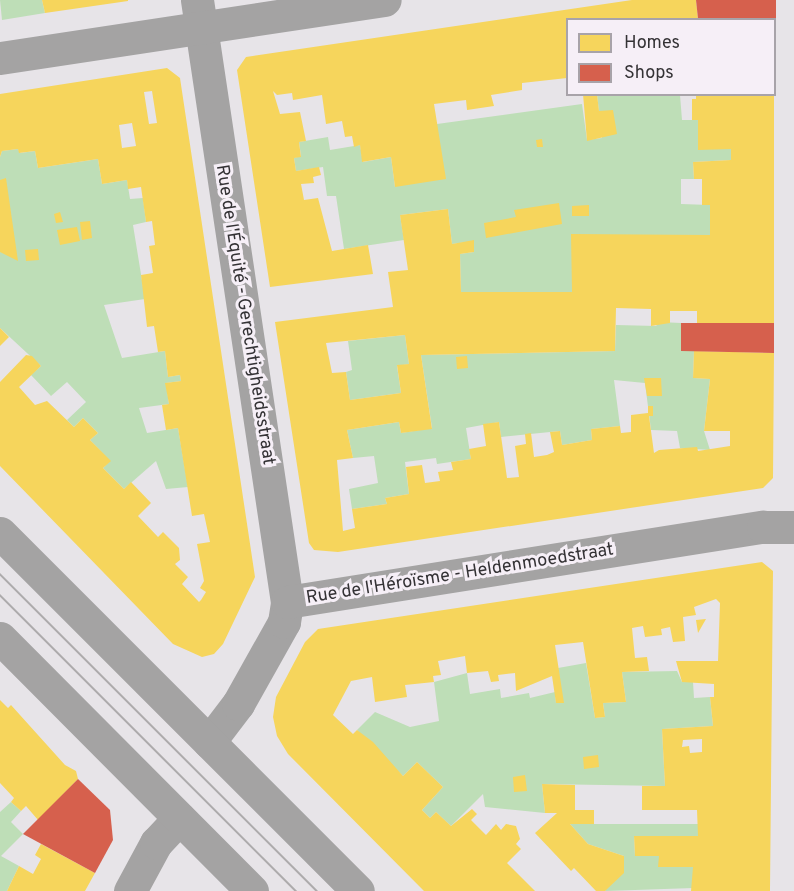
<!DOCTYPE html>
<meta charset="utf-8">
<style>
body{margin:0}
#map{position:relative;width:794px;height:891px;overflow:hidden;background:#e7e4e8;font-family:Overpass,sans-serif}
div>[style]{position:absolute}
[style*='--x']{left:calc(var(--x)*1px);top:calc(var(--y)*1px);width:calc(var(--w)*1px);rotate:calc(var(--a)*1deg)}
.green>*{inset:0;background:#bedeb7}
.homes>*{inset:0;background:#f6d55c}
.shops>*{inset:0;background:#d6604d}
.minor>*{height:33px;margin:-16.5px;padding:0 16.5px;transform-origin:16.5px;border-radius:16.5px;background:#a4a3a3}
.tertiary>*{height:33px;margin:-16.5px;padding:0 16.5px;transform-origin:16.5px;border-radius:16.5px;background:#a4a3a3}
.tram>*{height:1.5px;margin:-0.75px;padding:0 0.75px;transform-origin:0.75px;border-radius:0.75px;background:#adabac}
span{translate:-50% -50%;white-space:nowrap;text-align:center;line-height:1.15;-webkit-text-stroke:6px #f6eff7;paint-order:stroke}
.street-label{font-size:18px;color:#343235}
.legend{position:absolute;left:566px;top:18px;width:210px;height:78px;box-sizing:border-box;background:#f6eff7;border:2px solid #a8a3a9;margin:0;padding:8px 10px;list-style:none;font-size:18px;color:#343235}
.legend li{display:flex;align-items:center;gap:12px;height:30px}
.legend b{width:30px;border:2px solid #a8a3a9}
</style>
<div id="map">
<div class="green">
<div style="clip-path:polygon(0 0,42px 0,45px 13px,2px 20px)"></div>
<div style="clip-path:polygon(597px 94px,680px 95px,682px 120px,698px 120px,698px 149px,731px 149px,731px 160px,693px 162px,694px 179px,681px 179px,681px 204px,710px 205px,710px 235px,572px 292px,461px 292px,460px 254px,474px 252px,474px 241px,452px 244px,448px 209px,400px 215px,404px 240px,344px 249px,336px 196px,327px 196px,323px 167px,296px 171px,294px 158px,301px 156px,299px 142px,328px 137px,330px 150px,360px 145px,363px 162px,391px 157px,395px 187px,437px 124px,582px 104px,587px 140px,602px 138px)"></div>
<div style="clip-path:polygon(18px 149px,20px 153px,35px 151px,38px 168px,98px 159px,102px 184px,127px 180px,130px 199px,143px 198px,146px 222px,133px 225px,145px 299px,104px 305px,122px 358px,165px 351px,168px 377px,180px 375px,181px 381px,166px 383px,169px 404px,139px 408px,147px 433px,178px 428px,188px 487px,166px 489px,156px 461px,124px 489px,103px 468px,110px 461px,90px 440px,98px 433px,83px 418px,74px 427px,67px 420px,86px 402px,67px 382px,51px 396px,31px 375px,41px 366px,0 328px,0 157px,2px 151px)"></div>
<div style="clip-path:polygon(660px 322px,681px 323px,681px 351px,694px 351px,693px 378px,710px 379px,704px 431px,710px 450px,680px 448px,677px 431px,651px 430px,645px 383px,614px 380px,620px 426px,591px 429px,592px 440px,562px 445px,560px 431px,501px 437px,499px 422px,466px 428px,471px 459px,437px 464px,436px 458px,405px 462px,409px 494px,385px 498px,387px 504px,352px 509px,349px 489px,378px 483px,374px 456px,353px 458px,347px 430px,399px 422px,401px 433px,432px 428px,421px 355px,615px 351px,616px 325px,656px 326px)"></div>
<div style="clip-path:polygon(405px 335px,409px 364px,397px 366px,401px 393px,350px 400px,346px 372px,352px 370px,348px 341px)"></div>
<div style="clip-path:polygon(586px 663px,595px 718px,605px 717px,603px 703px,626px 702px,622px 672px,677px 671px,682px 682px,693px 682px,694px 698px,710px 697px,713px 726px,662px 729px,665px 786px,542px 784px,545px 813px,485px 807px,483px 794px,451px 826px,436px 812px,430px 818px,422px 810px,443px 787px,417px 762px,403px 776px,357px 730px,375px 712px,410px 727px,439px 721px,434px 682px,467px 673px,470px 694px,500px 689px,501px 698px,529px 693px,530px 698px,555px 692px,556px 703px,563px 703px,558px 668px)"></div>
<div style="clip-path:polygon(11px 802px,21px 811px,11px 822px,23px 834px,1px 856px,19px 866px,7px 891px,0 891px,0 812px)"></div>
<div style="clip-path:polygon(570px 824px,699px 824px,698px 836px,634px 837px,635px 856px,659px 856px,659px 867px,693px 867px,694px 888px,605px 891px,624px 856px,588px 844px)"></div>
</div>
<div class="homes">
<div style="clip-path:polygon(42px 0,128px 0,128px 1px,45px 13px)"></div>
<div style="clip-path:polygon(632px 0,696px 0,698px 20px,567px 20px,567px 78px,522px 83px,522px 90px,491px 95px,494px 106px,467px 110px,466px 100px,434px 104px,446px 179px,395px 187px,391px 157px,362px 162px,360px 145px,354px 147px,352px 136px,345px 137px,342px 121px,326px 124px,322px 95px,293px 100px,292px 93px,277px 95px,273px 91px,280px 114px,300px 112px,306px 141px,299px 142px,301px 157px,294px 158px,296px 171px,319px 167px,321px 175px,313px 177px,314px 183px,301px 184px,304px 200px,318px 198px,332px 251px,368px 245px,373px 274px,270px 287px,237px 70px,246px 57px)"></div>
<div style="clip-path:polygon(evenodd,167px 68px,180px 78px,255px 577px,223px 644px,214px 654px,202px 657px,173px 644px,0 466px,0 382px,26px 355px,32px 356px,41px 366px,19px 387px,35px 405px,47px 401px,74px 427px,83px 418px,98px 433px,90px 440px,111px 461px,103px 468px,124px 489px,131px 482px,151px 503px,138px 516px,158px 537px,163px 532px,179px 548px,180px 560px,175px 564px,188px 577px,182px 584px,199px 602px,201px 600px,206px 592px,200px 588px,204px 581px,197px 544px,210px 542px,204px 514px,192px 516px,178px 428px,166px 430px,162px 405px,169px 404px,165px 383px,181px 381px,180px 375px,168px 377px,165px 351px,158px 352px,154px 326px,147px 327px,141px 275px,153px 273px,149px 246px,155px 245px,152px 221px,146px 222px,141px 187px,128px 189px,127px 180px,102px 184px,98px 159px,38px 168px,35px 151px,19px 153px,18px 149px,2px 151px,0 157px,0 94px,167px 68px,152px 91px,157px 123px,149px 124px,144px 92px,152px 91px,167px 68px,132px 123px,136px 146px,122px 148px,119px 125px,132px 123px)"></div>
<div style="clip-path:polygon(583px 94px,597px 94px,599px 111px,613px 110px,617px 134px,587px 141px)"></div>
<div style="clip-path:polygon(evenodd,696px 94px,774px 94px,774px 323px,697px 323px,697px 311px,670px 311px,670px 323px,651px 326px,651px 309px,616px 308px,615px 351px,421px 355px,432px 429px,401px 433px,399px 422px,347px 430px,353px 458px,337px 460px,343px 531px,355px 528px,352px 509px,387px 504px,385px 498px,409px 494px,406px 467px,422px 465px,425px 483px,440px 481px,438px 472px,453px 470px,451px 462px,471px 459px,469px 449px,486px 446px,483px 424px,499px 422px,507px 478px,519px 477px,515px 446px,526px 444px,525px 434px,531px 433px,534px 457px,547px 455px,554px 452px,550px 432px,560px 431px,562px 445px,592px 440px,591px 429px,620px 426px,621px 433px,631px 432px,631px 415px,648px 413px,648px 406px,653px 406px,653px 416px,649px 416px,654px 453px,659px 450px,697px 447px,698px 451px,730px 446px,730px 431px,704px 431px,710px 379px,693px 378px,694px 351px,774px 353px,773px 478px,763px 488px,338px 552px,314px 550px,309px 543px,275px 322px,393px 307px,388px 272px,408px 270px,400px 215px,448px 209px,452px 244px,474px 240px,474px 252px,460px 254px,461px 292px,572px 292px,571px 234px,710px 235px,710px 205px,702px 205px,702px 179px,694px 179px,693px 162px,731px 160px,731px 149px,698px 150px,698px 120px,692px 120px,692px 99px,696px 99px,696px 94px,405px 335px,409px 364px,397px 365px,401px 393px,350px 400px,346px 372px,332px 373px,326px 343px,405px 335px)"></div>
<div style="clip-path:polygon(542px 139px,543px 147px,537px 147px,536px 140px)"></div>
<div style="clip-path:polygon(6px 178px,18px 261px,0 252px,0 180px)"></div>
<div style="clip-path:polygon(559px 203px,562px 224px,486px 238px,484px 223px,516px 217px,514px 210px)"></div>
<div style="clip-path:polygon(589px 205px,589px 216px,572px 216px,572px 206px)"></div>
<div style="clip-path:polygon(60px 212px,63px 222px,56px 223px,54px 214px)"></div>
<div style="clip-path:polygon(90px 221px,92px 238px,82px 240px,80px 222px)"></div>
<div style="clip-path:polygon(77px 227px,80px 241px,60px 245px,57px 230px)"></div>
<div style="clip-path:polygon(38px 249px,39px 260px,26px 261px,25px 250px)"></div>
<div style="clip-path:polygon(0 328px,9px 337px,0 346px)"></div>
<div style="clip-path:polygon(467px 356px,468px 368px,457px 369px,456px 357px)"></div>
<div style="clip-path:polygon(644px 378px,661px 378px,662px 396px,647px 396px)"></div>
<div style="clip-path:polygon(evenodd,762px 562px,773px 571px,770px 891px,691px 891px,693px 867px,658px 867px,659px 856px,635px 856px,634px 836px,698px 836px,697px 810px,642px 810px,642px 786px,665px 786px,662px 729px,713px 726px,710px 697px,714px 697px,714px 684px,682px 682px,676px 661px,718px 661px,720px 603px,716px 599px,694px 607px,696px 615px,683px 617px,685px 641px,673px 642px,670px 627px,661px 629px,662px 635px,645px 637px,643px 626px,632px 628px,635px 658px,647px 657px,649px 671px,622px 672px,626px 702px,603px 703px,605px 717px,595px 718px,583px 642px,555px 645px,564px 703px,556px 703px,552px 676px,516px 691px,515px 673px,498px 675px,499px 681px,491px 682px,488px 671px,467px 673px,465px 656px,438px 661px,441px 675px,433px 676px,434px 682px,405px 685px,407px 697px,375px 702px,372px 677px,351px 681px,333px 715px,353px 734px,357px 730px,373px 742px,403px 776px,417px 762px,443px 787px,422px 810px,430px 818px,436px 812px,451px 826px,472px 809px,477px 814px,471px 820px,486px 835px,496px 824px,501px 830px,506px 824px,516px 826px,520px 839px,516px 844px,521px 849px,507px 863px,535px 891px,424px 891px,288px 754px,277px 736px,273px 717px,276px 697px,305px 642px,318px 629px,762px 562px,702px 739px,702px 752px,690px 753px,689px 746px,682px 747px,683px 740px,702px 739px)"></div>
<div style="clip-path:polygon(706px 619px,698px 633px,696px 620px)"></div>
<div style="clip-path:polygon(0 700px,8px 708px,11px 705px,65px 765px,76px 771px,78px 779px,38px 820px,26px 806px,21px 811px,11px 802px,14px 798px,0 783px)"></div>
<div style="clip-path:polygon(598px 755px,599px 767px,584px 769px,583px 757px)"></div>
<div style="clip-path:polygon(525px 775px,527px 791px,514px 792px,513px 777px)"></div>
<div style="clip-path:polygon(542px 784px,575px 785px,575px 810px,594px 810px,594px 824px,570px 824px,588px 844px,624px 856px,624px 873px,605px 891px,596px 891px,574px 868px,571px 871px,535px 833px,557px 813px,545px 813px)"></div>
<div style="clip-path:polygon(41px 844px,95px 873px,85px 891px,7px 891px,19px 866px,33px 874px,41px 859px,35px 855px)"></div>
</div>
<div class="shops">
<div style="clip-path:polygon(696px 0,776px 0,776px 19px,698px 19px)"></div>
<div style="clip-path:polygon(681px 323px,774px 323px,774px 353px,681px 351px)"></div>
<div style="clip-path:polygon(78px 779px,110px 810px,113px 840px,95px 873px,23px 834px)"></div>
</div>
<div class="minor">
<div style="--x:197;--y:0;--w:609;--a:81.5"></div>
<div style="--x:0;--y:58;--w:389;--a:-8.6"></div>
<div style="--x:209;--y:742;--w:48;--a:-52.7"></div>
<div style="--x:238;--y:704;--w:94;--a:-60.7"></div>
<div style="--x:284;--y:622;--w:20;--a:-81"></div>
<div style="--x:287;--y:602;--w:482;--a:-9"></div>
<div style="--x:763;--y:527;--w:31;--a:0"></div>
<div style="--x:130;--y:891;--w:55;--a:-61.6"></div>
<div style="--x:156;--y:843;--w:34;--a:-47"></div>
</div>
<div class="tertiary">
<div style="--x:0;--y:533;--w:506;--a:45"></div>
<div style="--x:0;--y:638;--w:357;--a:45.1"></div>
</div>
<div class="tram">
<div style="--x:0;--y:574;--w:448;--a:45"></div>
<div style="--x:0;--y:595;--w:419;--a:45"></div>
</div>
<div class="street-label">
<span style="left:244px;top:315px;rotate:81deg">Rue de l'Équité - Gerechtigheidsstraat</span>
<span style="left:460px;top:575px;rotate:-9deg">Rue de l'Héroïsme - Heldenmoedstraat</span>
</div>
<ul class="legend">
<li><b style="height:16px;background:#f6d55c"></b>Homes</li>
<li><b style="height:16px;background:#d6604d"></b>Shops</li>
</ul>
</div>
